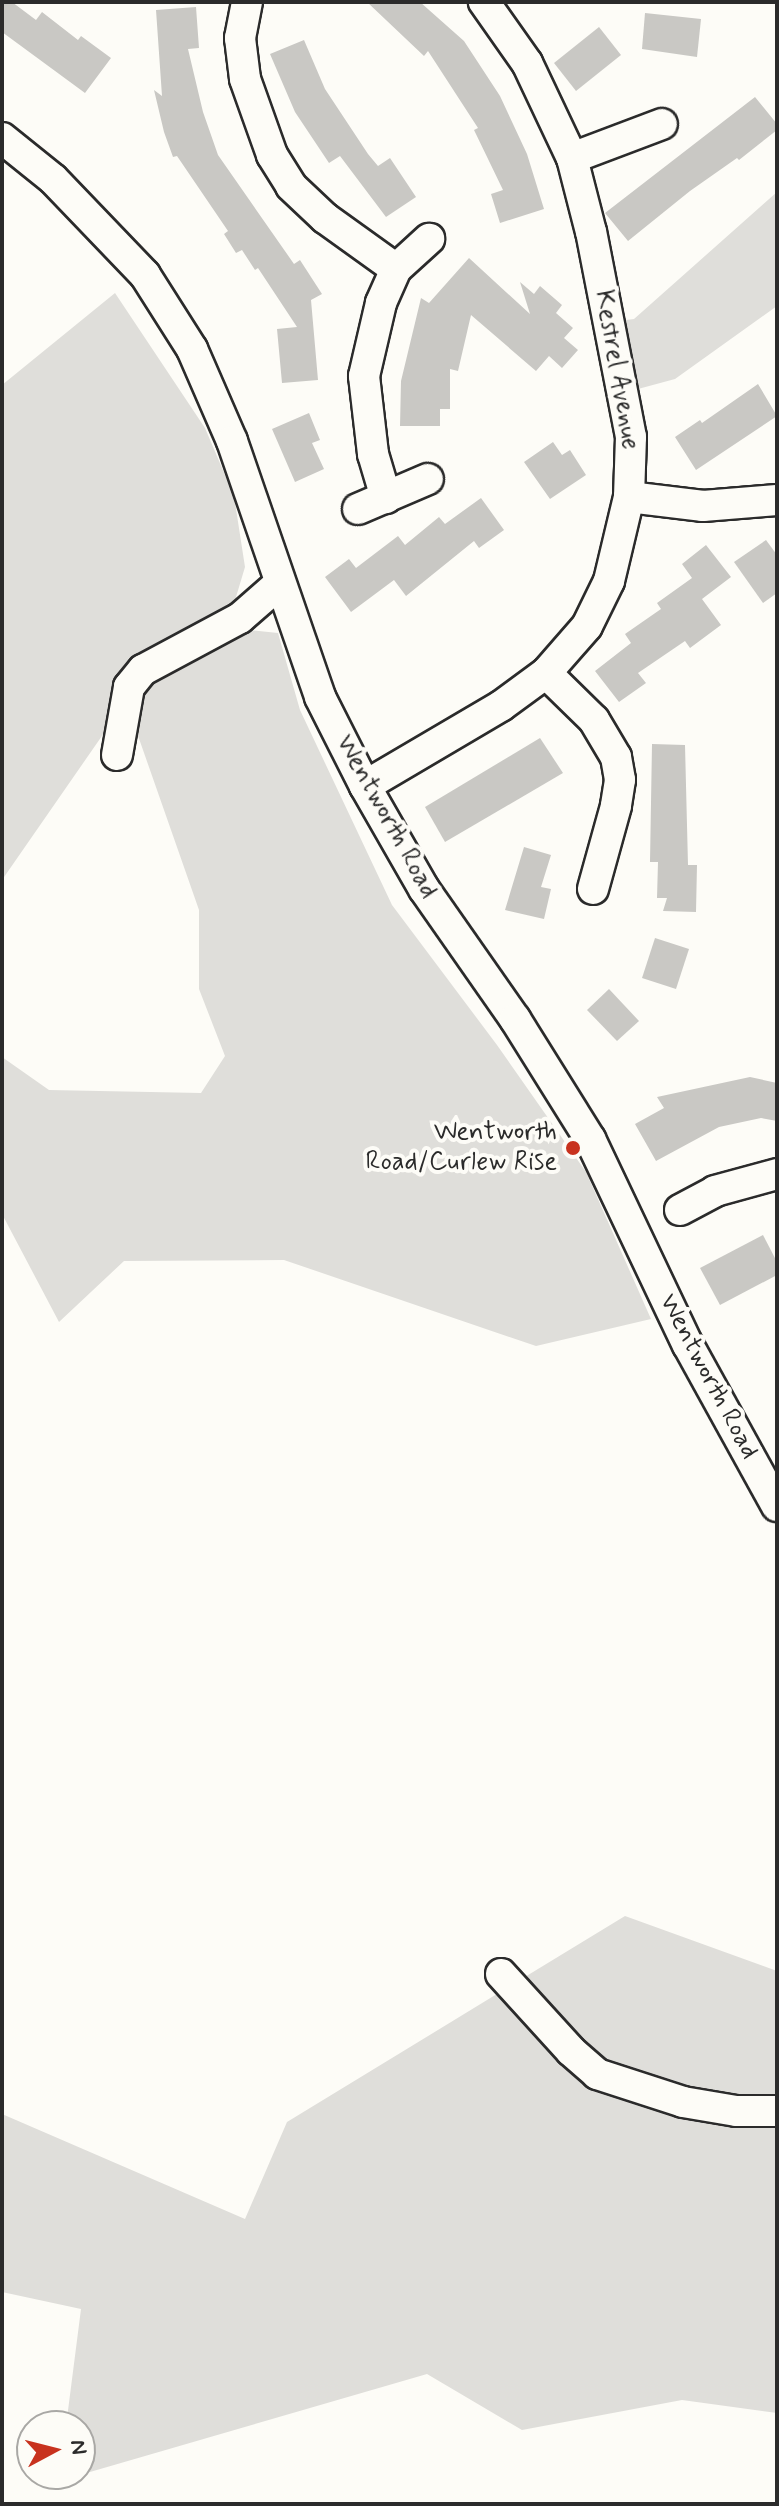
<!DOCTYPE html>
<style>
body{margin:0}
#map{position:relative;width:779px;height:2506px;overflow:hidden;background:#fdfcf7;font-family:Mynerve,sans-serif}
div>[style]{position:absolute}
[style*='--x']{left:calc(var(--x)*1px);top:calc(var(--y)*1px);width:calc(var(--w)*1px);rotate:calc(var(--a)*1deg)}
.green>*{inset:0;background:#dfdeda}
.building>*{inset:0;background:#c9c8c4}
.roads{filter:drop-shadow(2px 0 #2b2b2b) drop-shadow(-2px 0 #2b2b2b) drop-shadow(0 2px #2b2b2b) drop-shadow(0 -2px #2b2b2b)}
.minor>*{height:30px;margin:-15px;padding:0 15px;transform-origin:15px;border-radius:15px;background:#fdfcf7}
.dots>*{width:22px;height:22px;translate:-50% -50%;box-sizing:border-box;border:4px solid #fdfcf7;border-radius:50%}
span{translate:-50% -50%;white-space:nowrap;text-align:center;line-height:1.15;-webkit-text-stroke:8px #fdfcf7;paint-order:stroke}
.street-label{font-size:26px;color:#2b2b2b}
.poi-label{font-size:26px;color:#2b2b2b}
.right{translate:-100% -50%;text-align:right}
.frame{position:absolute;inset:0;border:4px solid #2b2b2b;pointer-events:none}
.north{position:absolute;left:16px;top:2410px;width:80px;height:80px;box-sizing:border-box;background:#fdfcf7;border:2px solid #a9a8a5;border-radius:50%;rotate:83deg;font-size:22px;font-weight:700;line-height:32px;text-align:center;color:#2b2b2b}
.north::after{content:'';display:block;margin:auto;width:28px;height:36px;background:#c8321e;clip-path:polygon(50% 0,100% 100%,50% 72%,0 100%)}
</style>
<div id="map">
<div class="green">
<div style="clip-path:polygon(777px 192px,777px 306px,675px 379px,638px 389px,626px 320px,634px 319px)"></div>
<div style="clip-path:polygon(115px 293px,205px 428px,234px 496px,245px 567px,233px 607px,249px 630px,278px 633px,300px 710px,392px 905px,497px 1045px,586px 1172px,651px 1319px,536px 1346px,284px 1260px,124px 1261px,59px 1322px,2px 1214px,2px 1057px,49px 1090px,201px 1093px,225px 1056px,199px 989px,199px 910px,136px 730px,104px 733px,2px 880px,2px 385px)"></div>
<div style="clip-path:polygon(625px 1916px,777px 1971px,777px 2413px,682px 2400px,522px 2430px,427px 2374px,59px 2481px,60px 2474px,80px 2474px,80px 2426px,66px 2426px,81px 2309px,2px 2292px,2px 2114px,245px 2219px,287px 2122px)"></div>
</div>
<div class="building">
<div style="clip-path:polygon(2px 2px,12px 2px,36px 20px,42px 12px,78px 40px,81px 36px,111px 58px,85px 93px,2px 32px)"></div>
<div style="clip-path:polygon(367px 2px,420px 2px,464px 41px,500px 96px,527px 154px,544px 209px,500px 223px,491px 194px,503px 190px,474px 130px,478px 128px,428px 51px,424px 56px)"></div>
<div style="clip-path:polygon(196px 7px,199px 48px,188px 49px,203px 112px,218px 155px,294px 264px,300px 260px,322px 294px,311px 300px,318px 380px,282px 383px,277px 329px,297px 327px,258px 268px,255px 270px,242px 250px,236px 253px,224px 234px,228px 231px,177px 156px,173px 157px,164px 132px,154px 90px,162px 96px,156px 10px)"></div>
<div style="clip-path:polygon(645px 13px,701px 19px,697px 57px,642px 49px)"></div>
<div style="clip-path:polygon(599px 27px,621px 55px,576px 91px,554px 63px)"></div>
<div style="clip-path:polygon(304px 40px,325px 89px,368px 154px,378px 166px,390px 158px,416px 197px,386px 217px,340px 156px,329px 163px,295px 112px,270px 54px)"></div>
<div style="clip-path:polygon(755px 97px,777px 124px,777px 130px,739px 160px,737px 158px,690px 191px,628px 241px,605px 213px)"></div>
<div style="clip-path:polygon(469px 258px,530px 314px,520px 282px,534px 294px,540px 286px,562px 305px,556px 313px,573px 328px,564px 338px,578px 350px,562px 368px,549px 356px,536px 371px,471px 315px,458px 371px,450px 369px,450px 409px,440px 409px,440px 426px,400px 426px,401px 381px,421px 298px,429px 303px)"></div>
<div style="clip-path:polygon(758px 384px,777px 416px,696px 470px,675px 437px,700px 420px,702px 423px)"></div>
<div style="clip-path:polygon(309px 413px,320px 440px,312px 443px,324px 469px,295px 482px,272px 429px)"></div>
<div style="clip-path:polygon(553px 442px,562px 455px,570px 450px,586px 475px,550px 499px,524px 462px)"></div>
<div style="clip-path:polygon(481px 498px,504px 530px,479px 548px,474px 541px,406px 596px,394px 580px,351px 612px,325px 577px,349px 559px,356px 568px,398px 536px,405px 545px,439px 517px,445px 524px)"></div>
<div style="clip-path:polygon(766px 540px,777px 555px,777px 593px,763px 603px,734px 562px)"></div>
<div style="clip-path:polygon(706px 545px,731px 577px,702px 599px,721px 625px,690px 648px,685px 641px,638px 673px,646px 683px,619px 702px,595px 671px,631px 643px,625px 634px,661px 609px,657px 603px,692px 578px,682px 564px)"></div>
<div style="clip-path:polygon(540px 738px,563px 773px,445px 842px,425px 807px)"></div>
<div style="clip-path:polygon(652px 744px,685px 745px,688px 865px,697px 865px,696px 912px,663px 911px,667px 898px,657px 898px,658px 862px,650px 862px)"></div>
<div style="clip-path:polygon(524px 847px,551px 855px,541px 887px,551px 889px,544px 919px,505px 910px)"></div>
<div style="clip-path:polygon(655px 938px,689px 949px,676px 989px,642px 978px)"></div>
<div style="clip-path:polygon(609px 989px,639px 1021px,617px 1041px,587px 1010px)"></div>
<div style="clip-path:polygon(750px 1077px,777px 1083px,777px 1121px,761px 1118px,719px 1127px,656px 1161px,635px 1124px,664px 1108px,657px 1097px)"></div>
<div style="clip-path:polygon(763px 1235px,777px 1262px,777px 1275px,720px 1305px,700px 1268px)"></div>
</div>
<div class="roads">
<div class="minor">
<div style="--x:247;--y:2;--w:37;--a:101"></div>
<div style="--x:240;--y:38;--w:41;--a:83"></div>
<div style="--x:245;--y:79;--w:81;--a:70.4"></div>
<div style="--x:272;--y:155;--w:36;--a:58"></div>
<div style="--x:291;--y:186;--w:47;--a:43.3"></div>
<div style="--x:325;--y:218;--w:87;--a:35.7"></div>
<div style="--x:396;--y:269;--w:37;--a:114"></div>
<div style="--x:381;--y:303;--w:75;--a:103.1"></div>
<div style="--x:364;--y:376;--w:79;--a:83.4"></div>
<div style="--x:373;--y:454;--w:46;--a:73.5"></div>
<div style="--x:2;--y:138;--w:65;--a:38.8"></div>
<div style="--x:53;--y:179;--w:133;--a:46.2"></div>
<div style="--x:145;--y:275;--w:88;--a:57.6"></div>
<div style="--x:192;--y:349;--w:100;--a:66.5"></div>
<div style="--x:232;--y:441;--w:271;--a:71"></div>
<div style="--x:320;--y:697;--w:100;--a:63.2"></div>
<div style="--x:365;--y:786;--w:119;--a:60.2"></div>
<div style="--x:424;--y:889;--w:159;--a:55"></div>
<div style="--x:515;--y:1019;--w:142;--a:58"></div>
<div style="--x:590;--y:1139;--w:228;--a:64.6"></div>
<div style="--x:688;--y:1345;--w:184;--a:61.1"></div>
<div style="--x:572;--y:158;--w:96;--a:-20.7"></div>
<div style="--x:396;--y:269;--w:45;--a:-42.3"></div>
<div style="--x:629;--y:497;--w:75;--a:6.9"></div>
<div style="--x:703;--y:506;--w:74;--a:-4.6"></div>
<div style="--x:358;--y:509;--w:76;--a:-23.2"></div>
<div style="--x:546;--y:673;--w:67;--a:44.4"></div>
<div style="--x:594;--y:720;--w:43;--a:59.3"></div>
<div style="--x:616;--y:757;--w:23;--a:80"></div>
<div style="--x:620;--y:780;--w:26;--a:99"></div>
<div style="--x:616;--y:806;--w:86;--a:105.5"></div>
<div style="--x:117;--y:755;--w:69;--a:-80"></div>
<div style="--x:129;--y:687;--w:22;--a:-51"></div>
<div style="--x:143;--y:670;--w:110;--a:-28.2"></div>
<div style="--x:240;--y:618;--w:53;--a:-41.2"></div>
<div style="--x:365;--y:786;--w:158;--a:-30.5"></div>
<div style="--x:501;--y:706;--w:56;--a:-36.3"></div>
<div style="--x:546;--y:673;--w:62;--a:-48.9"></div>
<div style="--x:587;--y:626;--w:50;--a:-63.9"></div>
<div style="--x:609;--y:581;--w:86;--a:-76.6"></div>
<div style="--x:629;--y:497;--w:60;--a:-88.1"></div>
<div style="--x:631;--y:437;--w:209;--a:-101"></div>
<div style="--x:591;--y:232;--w:76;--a:-104.4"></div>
<div style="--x:572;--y:158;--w:105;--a:-115.3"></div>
<div style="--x:527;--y:63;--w:75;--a:-125.2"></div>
<div style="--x:680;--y:1210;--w:40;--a:-28"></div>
<div style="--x:715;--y:1191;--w:64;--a:-15.3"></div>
<div style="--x:501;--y:1974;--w:104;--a:47.7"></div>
<div style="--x:571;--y:2051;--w:35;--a:41"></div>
<div style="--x:597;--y:2074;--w:90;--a:18"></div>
<div style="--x:683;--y:2102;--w:54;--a:9.6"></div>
<div style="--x:736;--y:2111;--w:41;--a:0"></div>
</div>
</div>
<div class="dots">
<div style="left:573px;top:1148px;background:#c8321e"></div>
</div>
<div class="street-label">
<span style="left:616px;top:370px;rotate:80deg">Kestrel Avenue</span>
<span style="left:386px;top:817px;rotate:61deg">Wentworth Road</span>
<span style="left:708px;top:1377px;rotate:62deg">Wentworth Road</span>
</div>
<div class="poi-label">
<span class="right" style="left:557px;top:1148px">Wentworth<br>Road/Curlew Rise</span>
</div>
<div class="frame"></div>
<div class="north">N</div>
</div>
